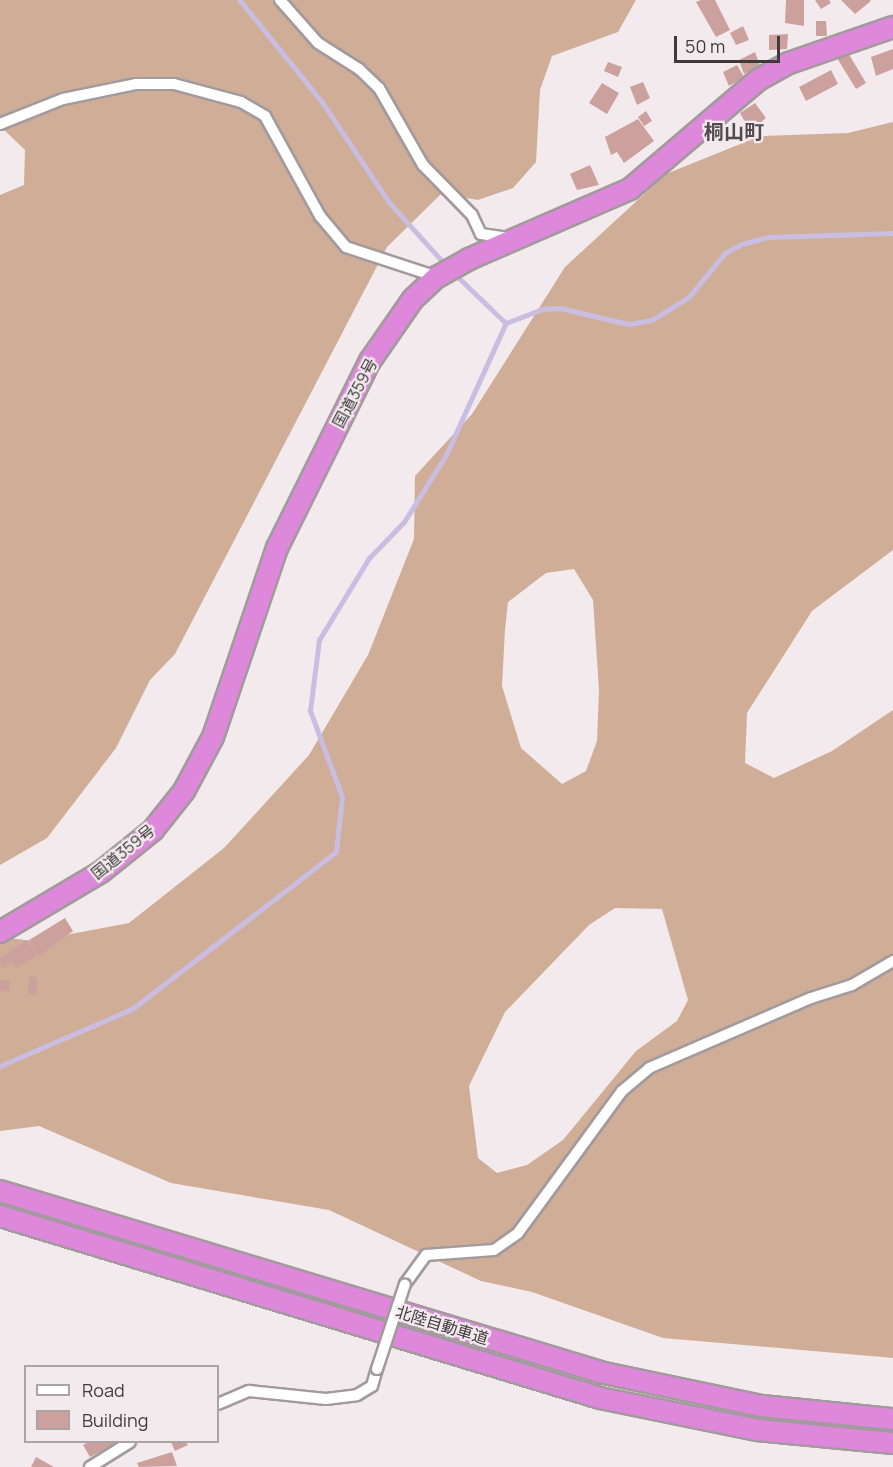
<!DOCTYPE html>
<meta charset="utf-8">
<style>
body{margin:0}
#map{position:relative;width:893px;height:1467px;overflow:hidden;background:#f3eaed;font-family:Manrope,"Noto Sans JP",sans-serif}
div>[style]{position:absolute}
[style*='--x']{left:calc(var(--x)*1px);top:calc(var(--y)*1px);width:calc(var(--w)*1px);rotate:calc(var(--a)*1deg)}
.forest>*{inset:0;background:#d0ad97}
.stream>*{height:4.5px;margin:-2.25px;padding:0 2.25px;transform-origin:2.25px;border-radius:2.25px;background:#c9bee2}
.building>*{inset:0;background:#cca19d}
.roads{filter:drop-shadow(2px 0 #a29a9c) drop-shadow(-2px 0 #a29a9c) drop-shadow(0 2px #a29a9c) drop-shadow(0 -2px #a29a9c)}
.street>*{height:10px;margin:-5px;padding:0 5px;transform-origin:5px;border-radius:5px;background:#fff}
.highway>*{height:20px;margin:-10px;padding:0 10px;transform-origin:10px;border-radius:10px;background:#de88db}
.bridges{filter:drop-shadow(2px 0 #a29a9c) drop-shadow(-2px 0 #a29a9c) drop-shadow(0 2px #a29a9c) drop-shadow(0 -2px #a29a9c)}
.street-bridge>*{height:10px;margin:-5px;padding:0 5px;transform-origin:5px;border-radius:5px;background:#fff}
span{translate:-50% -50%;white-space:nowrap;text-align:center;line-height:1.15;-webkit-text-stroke:4.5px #f3eaed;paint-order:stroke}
.street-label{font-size:16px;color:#3f3b3c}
.quarter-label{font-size:20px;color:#524b4d;font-weight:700}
.legend{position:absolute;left:24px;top:1365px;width:195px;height:78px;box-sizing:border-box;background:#f3eaed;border:2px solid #aba4a6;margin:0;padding:8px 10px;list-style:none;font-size:18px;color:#3f3b3c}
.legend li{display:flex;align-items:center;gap:12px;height:30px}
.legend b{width:30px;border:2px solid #aba4a6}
.scale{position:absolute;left:674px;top:36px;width:106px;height:27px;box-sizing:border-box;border:3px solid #3f3b3c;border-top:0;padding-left:8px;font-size:18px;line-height:21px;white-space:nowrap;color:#3f3b3c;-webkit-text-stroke:4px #f3eaed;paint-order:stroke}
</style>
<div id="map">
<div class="forest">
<div style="clip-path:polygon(0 0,636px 0,618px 32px,552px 56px,540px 90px,536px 162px,513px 188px,478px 200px,441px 194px,387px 247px,175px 654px,150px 680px,116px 748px,47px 838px,0 865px,0 195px,24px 185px,25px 150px,0 126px)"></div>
<div style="clip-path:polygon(evenodd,893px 122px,893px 550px,812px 611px,747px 713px,745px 763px,774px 778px,832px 751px,893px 710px,893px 1358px,663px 1338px,532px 1292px,481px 1281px,329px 1210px,171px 1183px,39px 1126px,0 1131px,0 937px,34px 941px,129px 923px,224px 848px,309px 755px,368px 655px,414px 539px,415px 476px,472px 414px,565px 267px,666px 174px,760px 136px,848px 133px,893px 122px,574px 569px,593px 600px,599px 690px,597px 741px,586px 771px,562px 784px,521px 748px,502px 686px,505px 629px,508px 602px,546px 573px,574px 569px,893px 122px,615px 908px,662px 909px,688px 1000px,677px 1021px,636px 1051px,563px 1140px,527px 1165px,497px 1173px,478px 1158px,469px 1086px,505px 1012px,589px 925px,615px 908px)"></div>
</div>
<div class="stream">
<div style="--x:240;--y:0;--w:132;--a:51.1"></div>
<div style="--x:323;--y:103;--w:119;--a:56.3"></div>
<div style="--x:389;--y:202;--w:85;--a:47.9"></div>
<div style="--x:454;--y:273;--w:72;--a:43.9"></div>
<div style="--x:0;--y:1066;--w:144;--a:-23.4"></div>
<div style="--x:132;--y:1009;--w:257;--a:-37.6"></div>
<div style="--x:336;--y:852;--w:55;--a:-83.8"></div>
<div style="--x:342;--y:797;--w:92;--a:-110.4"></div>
<div style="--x:310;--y:711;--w:72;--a:-82.8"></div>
<div style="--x:319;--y:640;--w:96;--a:-58.6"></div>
<div style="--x:369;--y:558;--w:50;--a:-45.8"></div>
<div style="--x:404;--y:522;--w:79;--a:-57.9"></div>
<div style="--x:446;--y:455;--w:145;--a:-65.6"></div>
<div style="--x:506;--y:323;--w:39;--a:-21"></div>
<div style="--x:542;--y:309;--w:18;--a:-3"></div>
<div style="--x:560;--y:308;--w:71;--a:13.1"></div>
<div style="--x:629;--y:324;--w:23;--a:-10"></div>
<div style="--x:652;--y:320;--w:44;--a:-31.9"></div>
<div style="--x:689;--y:297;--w:57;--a:-50.7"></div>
<div style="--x:725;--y:253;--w:19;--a:-28"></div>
<div style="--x:742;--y:244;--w:28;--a:-15"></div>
<div style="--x:769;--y:237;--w:124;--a:-1.8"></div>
</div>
<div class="building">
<div style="clip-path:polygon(701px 0,715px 0,730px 30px,716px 37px,696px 2px)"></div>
<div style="clip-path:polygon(786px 0,804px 0,804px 26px,785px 23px)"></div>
<div style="clip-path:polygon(815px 0,829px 0,831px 3px,821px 9px)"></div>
<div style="clip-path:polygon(841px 0,870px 0,871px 1px,855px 14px)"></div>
<div style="clip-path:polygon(816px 21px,826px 21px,827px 36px,816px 36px)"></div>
<div style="clip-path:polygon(743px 26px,749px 40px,736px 45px,730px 33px)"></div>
<div style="clip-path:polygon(788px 34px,787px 49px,769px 50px,769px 35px)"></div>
<div style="clip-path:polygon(893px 49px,893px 69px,876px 76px,871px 57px)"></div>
<div style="clip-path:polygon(847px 51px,866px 83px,856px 89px,837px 58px)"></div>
<div style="clip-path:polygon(755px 52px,760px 66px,744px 74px,739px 60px)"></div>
<div style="clip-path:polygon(608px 62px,622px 67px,618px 77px,604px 71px)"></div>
<div style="clip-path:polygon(737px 65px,744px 77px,729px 86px,723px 72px)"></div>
<div style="clip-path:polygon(831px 70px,838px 84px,806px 101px,799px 87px)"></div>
<div style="clip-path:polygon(643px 82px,650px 98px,637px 105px,630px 87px)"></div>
<div style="clip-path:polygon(602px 83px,619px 93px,607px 114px,589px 103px)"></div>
<div style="clip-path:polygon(755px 103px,766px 118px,750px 131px,740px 113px)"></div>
<div style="clip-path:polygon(646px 111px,652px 121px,644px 126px,638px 117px)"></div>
<div style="clip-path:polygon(638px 119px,654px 141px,624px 163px,617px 152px,611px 155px,605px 137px)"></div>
<div style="clip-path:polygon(590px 165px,599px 185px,577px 190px,570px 174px)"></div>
<div style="clip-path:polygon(65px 918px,73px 931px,39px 956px,29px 940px)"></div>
<div style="clip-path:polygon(27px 940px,37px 956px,16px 968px,12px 962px,2px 969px,0 958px)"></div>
<div style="clip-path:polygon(29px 977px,37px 977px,37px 995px,28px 994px)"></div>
<div style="clip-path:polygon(0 980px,10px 981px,9px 992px,0 991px)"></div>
<div style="clip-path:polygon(89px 1442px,117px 1442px,118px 1443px,90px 1457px,83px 1445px)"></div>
<div style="clip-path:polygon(171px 1442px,186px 1442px,188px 1445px,175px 1451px)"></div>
<div style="clip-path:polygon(172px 1452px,177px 1466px,139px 1467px,137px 1463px)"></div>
<div style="clip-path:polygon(36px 1457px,54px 1467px,31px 1467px)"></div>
</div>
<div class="roads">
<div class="street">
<div style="--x:280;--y:0;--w:57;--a:48.5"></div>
<div style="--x:318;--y:43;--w:49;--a:32.4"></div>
<div style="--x:359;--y:69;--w:28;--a:44"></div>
<div style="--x:379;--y:88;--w:89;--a:60.3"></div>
<div style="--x:423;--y:165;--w:70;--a:45.6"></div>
<div style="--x:472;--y:215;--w:21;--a:65"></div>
<div style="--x:481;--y:234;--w:28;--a:8"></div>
<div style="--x:0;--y:124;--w:68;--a:-21.6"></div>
<div style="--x:63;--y:99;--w:75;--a:-11.6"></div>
<div style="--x:136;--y:84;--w:38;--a:0"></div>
<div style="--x:174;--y:84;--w:69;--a:15"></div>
<div style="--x:241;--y:102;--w:28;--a:30"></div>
<div style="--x:265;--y:116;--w:114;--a:61.2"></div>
<div style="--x:320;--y:216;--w:40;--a:50"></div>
<div style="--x:346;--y:247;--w:96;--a:18.2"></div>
<div style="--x:405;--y:1284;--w:36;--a:-54"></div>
<div style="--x:426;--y:1255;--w:68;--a:-4.2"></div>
<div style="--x:494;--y:1250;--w:29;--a:-35"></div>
<div style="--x:518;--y:1233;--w:176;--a:-53.8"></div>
<div style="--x:622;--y:1091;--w:35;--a:-40"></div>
<div style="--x:649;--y:1068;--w:176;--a:-23.4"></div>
<div style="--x:811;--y:998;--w:43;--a:-17.6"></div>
<div style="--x:852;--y:985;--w:48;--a:-30.3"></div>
<div style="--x:218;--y:1404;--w:34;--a:-23"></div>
<div style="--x:249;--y:1391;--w:77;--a:5.9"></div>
<div style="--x:326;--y:1399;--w:31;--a:-7"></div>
<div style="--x:357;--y:1395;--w:17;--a:-31"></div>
<div style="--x:372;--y:1386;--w:18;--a:-74"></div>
<div style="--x:90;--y:1467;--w:47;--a:-32"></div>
</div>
<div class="highway">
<div style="--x:0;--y:932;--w:117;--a:-30.7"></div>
<div style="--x:101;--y:872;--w:67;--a:-38.9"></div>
<div style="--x:153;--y:830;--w:50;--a:-51.5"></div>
<div style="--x:184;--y:791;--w:61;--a:-61.8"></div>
<div style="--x:213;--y:737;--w:200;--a:-71.3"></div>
<div style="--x:277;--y:548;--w:209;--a:-63.6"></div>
<div style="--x:370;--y:361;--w:75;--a:-55.3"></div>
<div style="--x:413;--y:299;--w:33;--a:-43"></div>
<div style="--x:437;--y:277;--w:37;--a:-29"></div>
<div style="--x:469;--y:259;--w:176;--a:-23.5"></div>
<div style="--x:630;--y:189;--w:168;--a:-40.4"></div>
<div style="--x:758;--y:80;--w:35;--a:-29"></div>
<div style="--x:789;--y:63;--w:110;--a:-19.1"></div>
<div style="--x:0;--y:1191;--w:631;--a:16.77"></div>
<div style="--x:604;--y:1373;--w:161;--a:11.8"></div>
<div style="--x:762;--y:1406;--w:132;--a:5.7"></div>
<div style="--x:0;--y:1216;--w:627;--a:16.87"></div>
<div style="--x:600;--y:1398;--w:160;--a:11.5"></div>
<div style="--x:757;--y:1430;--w:137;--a:5.5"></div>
</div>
</div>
<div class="bridges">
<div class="street-bridge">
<div style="--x:377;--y:1369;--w:89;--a:-71.8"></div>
</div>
</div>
<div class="street-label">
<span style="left:355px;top:393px;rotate:-62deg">国道359号</span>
<span style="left:123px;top:852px;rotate:-39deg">国道359号</span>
<span style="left:442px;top:1325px;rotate:17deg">北陸自動車道</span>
</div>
<div class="quarter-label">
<span style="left:734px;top:131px">桐山町</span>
</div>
<ul class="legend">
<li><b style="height:8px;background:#fff"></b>Road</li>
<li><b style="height:16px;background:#cca19d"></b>Building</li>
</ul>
<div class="scale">50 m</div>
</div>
